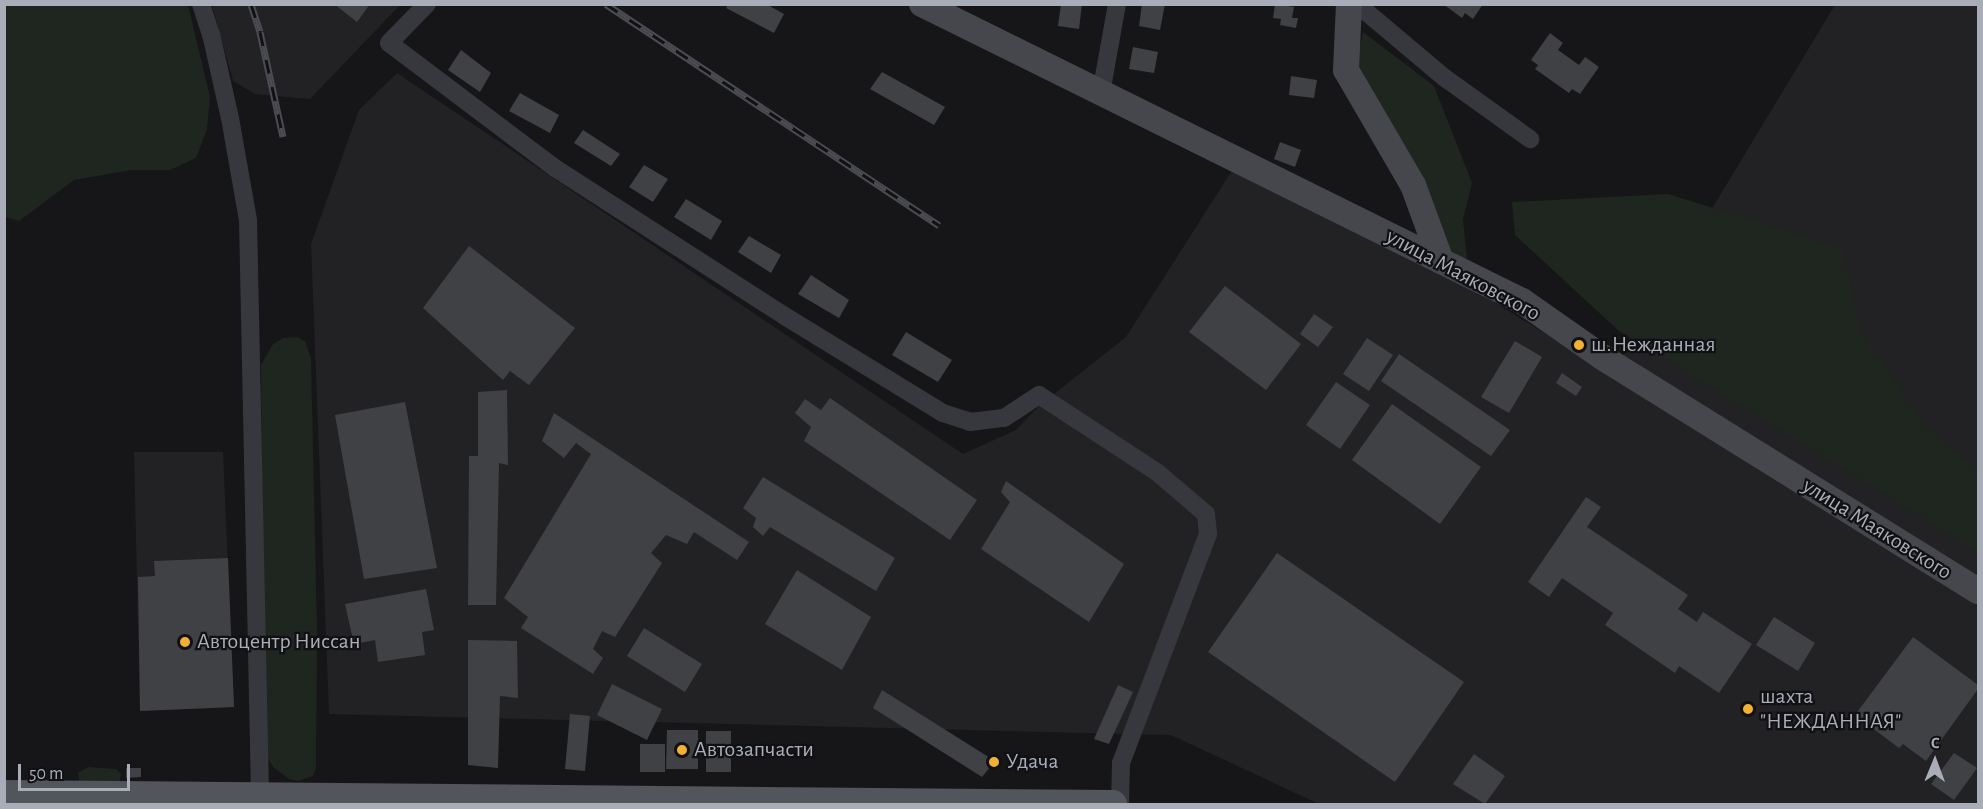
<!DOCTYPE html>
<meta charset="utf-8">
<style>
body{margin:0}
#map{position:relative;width:1983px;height:809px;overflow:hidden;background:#161618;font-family:"Alegreya Sans",sans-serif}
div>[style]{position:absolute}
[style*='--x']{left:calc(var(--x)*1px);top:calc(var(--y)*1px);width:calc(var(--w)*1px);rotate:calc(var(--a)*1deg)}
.built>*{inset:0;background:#222225}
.green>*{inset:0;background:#1e261f}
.building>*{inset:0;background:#404145}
.street>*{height:18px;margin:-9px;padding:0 9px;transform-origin:9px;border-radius:9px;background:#37383d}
.secondary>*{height:26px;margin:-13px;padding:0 13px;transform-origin:13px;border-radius:13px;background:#45474d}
.primary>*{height:28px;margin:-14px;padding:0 14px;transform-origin:14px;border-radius:14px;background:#53555c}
.rail>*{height:7px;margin-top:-3.5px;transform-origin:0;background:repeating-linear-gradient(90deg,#111113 0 14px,#4a4c52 0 28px);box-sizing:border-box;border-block:2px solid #4a4c52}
.dots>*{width:16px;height:16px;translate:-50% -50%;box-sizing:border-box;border:3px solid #111113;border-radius:50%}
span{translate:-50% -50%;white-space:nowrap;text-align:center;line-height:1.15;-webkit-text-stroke:4.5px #111113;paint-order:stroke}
.street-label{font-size:22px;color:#a8adb8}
.poi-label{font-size:22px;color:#a8adb8}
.left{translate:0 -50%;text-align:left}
.frame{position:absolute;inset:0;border:6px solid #a8adb8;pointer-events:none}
.north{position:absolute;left:1905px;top:731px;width:60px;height:60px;-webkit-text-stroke:4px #111113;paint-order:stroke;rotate:1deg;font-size:16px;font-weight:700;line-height:24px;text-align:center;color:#a8adb8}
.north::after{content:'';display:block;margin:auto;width:21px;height:27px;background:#a8adb8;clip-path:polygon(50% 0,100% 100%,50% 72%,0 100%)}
.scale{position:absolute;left:18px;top:764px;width:112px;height:27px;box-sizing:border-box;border:3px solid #a8adb8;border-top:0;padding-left:8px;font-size:18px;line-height:21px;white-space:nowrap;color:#a8adb8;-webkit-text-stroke:4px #111113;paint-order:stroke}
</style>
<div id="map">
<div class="built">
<div style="clip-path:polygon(212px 5px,400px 5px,310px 99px,255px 94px,233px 81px)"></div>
<div style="clip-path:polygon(1835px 5px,1978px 5px,1978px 804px,1319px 804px,1171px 735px,329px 714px,311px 244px,359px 110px,397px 73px,963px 454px,1016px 430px,1039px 406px,1126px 337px,1235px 166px,1474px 290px,1612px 374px)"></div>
<div style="clip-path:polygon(134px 452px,223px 452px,234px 707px,140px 711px)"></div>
</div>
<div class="green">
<div style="clip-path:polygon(4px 5px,188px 5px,210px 97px,207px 129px,196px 158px,170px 170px,131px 170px,74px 180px,19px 221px,5px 217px)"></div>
<div style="clip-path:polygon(1363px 32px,1434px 86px,1472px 183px,1463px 219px,1467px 261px,1447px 248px,1420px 176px,1357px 62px)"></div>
<div style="clip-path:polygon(1668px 194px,1842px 248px,1862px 332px,1926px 427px,1978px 471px,1978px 552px,1619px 331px,1515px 235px,1512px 202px)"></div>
<div style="clip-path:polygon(297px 337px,305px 341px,311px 358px,317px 632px,316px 768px,313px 776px,298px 781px,289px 779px,273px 767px,268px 758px,264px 731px,261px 365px,273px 344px,283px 338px)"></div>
<div style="clip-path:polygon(88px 767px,116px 769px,121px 774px,119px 784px,80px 784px,78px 773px)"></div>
</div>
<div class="building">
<div style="clip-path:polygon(334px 4px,370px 4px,357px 22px)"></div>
<div style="clip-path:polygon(728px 4px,766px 4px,784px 14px,774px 33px,726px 8px)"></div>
<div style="clip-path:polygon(1061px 4px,1082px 4px,1079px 29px,1058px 26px)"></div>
<div style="clip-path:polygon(1142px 4px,1165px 4px,1160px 30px,1139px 26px)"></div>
<div style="clip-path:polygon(1275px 4px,1294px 7px,1292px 18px,1298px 18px,1296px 28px,1280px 25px,1281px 19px,1273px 18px)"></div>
<div style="clip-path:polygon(1443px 4px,1483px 4px,1473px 19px,1465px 13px,1462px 18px)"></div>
<div style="clip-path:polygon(1550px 33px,1563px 43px,1558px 50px,1579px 65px,1585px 57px,1599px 67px,1580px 94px,1572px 89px,1569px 93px,1535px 69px,1538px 65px,1531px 60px)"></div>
<div style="clip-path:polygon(1133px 47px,1158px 52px,1154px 73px,1129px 69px)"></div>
<div style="clip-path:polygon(461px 50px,491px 73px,480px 92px,448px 70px)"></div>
<div style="clip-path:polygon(882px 72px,945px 107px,934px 125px,870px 89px)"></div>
<div style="clip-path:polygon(1291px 76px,1317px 80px,1314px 98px,1289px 95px)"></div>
<div style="clip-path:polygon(520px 93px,559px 115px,550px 133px,509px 111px)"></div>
<div style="clip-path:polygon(583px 130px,620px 154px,611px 166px,574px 143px)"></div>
<div style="clip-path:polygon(1280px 142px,1301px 150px,1295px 167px,1274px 159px)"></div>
<div style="clip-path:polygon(644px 165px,668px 179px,653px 202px,629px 187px)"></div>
<div style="clip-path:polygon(686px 199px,722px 221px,711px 240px,674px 217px)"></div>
<div style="clip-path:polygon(749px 236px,781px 255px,771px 273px,738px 252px)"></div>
<div style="clip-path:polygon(469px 246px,575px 328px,529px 385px,510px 371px,503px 380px,423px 308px)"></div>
<div style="clip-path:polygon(811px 275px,849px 300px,839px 318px,798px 294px)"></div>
<div style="clip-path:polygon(1225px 286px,1301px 344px,1266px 390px,1189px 332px)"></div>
<div style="clip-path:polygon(1314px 314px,1333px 327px,1318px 347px,1300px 334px)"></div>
<div style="clip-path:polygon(906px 332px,952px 360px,938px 382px,892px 355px)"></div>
<div style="clip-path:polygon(1367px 338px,1393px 355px,1369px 391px,1343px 374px)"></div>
<div style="clip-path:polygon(1515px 341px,1542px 357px,1509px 413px,1481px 397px)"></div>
<div style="clip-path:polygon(1399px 354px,1510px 430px,1491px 456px,1381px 381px)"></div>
<div style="clip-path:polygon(1562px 373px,1582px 387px,1576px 396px,1556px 383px)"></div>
<div style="clip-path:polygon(1336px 382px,1370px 405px,1340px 449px,1306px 425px)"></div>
<div style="clip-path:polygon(507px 390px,508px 465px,499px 463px,496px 605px,468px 605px,469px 456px,478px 456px,478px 392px)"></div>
<div style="clip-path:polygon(830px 398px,977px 500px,950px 540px,804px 441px,811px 427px,795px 413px,805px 399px,821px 410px)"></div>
<div style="clip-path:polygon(405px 402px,437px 568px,364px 579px,335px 415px)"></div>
<div style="clip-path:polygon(1392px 404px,1481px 467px,1440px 524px,1352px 460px)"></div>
<div style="clip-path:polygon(554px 413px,749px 542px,737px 560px,694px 532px,687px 544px,666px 535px,651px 553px,662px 563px,615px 637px,602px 631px,593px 649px,603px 658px,593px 674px,521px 628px,528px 617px,504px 598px,591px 454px,576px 443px,564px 458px,542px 441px)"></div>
<div style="clip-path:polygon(763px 477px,895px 558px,876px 591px,770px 527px,763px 536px,753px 527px,756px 518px,743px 508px)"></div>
<div style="clip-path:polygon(1006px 481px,1124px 564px,1089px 622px,981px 549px,1010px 502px,1001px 492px)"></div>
<div style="clip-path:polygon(1586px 497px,1601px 507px,1587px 527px,1688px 595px,1678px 609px,1697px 622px,1703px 612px,1752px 644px,1719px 693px,1679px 666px,1675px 673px,1605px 625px,1613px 613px,1562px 578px,1549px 597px,1528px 582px)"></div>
<div style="clip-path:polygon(1277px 553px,1464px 682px,1395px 782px,1208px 652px)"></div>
<div style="clip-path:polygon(228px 558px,234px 707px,140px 711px,138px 577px,155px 576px,154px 561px)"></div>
<div style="clip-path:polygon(797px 570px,871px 617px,842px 670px,765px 624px)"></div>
<div style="clip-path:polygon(426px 589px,434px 630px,422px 632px,425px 655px,378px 662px,375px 640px,354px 644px,345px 604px)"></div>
<div style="clip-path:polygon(1774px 617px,1815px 643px,1798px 671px,1756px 645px)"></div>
<div style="clip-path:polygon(644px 628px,702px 664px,685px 692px,627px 656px)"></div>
<div style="clip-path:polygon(1913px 637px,1978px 685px,1978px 689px,1926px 761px,1903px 744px,1899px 748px,1855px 715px)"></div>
<div style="clip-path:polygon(468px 640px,517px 641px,518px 698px,500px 696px,498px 768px,468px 765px)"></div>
<div style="clip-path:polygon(612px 684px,662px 709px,647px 740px,597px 715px)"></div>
<div style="clip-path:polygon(1118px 685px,1133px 692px,1109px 744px,1094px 739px)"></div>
<div style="clip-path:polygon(882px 690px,995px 761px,982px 777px,873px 708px)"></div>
<div style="clip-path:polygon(570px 714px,590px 716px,585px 771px,565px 769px)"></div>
<div style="clip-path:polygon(667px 730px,698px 730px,698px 769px,666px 769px)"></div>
<div style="clip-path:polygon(706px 731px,731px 731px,731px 772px,706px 772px)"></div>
<div style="clip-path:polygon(640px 744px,665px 744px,665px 772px,640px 772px)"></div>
<div style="clip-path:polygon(1954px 753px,1977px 768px,1954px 800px,1931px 784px)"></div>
<div style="clip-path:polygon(1474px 754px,1505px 776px,1485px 804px,1453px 784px)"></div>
<div style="clip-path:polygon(126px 768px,141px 768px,141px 777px,126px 778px)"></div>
</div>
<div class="street">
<div style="--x:201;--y:4;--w:32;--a:72"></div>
<div style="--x:211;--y:34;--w:86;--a:77.3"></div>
<div style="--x:230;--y:118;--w:104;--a:80"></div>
<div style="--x:248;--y:220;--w:575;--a:88.8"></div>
<div style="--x:427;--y:4;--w:54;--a:134.3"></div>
<div style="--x:389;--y:43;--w:208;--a:37"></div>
<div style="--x:555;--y:168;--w:271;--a:32.8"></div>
<div style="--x:783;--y:315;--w:188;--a:31.5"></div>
<div style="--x:943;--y:413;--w:28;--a:18"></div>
<div style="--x:970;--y:422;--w:34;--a:-7"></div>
<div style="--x:1004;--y:418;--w:42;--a:-33.3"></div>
<div style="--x:1039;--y:395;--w:142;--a:33.2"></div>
<div style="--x:1158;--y:473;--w:63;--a:40.5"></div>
<div style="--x:1206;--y:514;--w:20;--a:84"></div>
<div style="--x:1208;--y:534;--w:245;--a:110.8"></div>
<div style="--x:1121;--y:763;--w:41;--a:91.4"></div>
<div style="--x:1357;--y:4;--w:115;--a:40.1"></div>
<div style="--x:1445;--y:78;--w:105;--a:35.7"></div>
<div style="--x:1101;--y:93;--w:90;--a:-79.8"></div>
</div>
<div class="secondary">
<div style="--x:922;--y:4;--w:669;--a:26.34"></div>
<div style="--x:1522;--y:301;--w:98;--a:35"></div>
<div style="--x:1602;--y:357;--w:443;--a:31.9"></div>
<div style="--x:1349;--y:4;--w:66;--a:92.6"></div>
<div style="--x:1346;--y:70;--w:133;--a:59.8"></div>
<div style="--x:1413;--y:185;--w:81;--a:69.8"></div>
</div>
<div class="primary">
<div style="--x:4;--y:794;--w:1109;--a:0.52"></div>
</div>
<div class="rail">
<div style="--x:251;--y:4;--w:29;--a:72"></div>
<div style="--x:260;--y:32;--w:107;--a:77.6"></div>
<div style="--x:606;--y:4;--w:400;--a:33.6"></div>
</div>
<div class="dots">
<div style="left:1579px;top:345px;background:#f2b134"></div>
<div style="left:185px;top:642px;background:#f2b134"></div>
<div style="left:1748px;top:709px;background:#f2b134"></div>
<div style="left:682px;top:750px;background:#f2b134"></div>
<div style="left:994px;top:762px;background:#f2b134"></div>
</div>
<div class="street-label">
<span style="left:1463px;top:275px;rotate:28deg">улица Маяковского</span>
<span style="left:1877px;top:529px;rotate:32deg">улица Маяковского</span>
</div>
<div class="poi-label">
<span class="left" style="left:1591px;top:345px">ш.Нежданная</span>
<span class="left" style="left:197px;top:642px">Автоцентр Ниссан</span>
<span class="left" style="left:1760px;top:709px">шахта<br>"НЕЖДАННАЯ"</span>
<span class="left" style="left:694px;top:750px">Автозапчасти</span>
<span class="left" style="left:1006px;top:762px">Удача</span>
</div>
<div class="frame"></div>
<div class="north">С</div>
<div class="scale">50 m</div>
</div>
